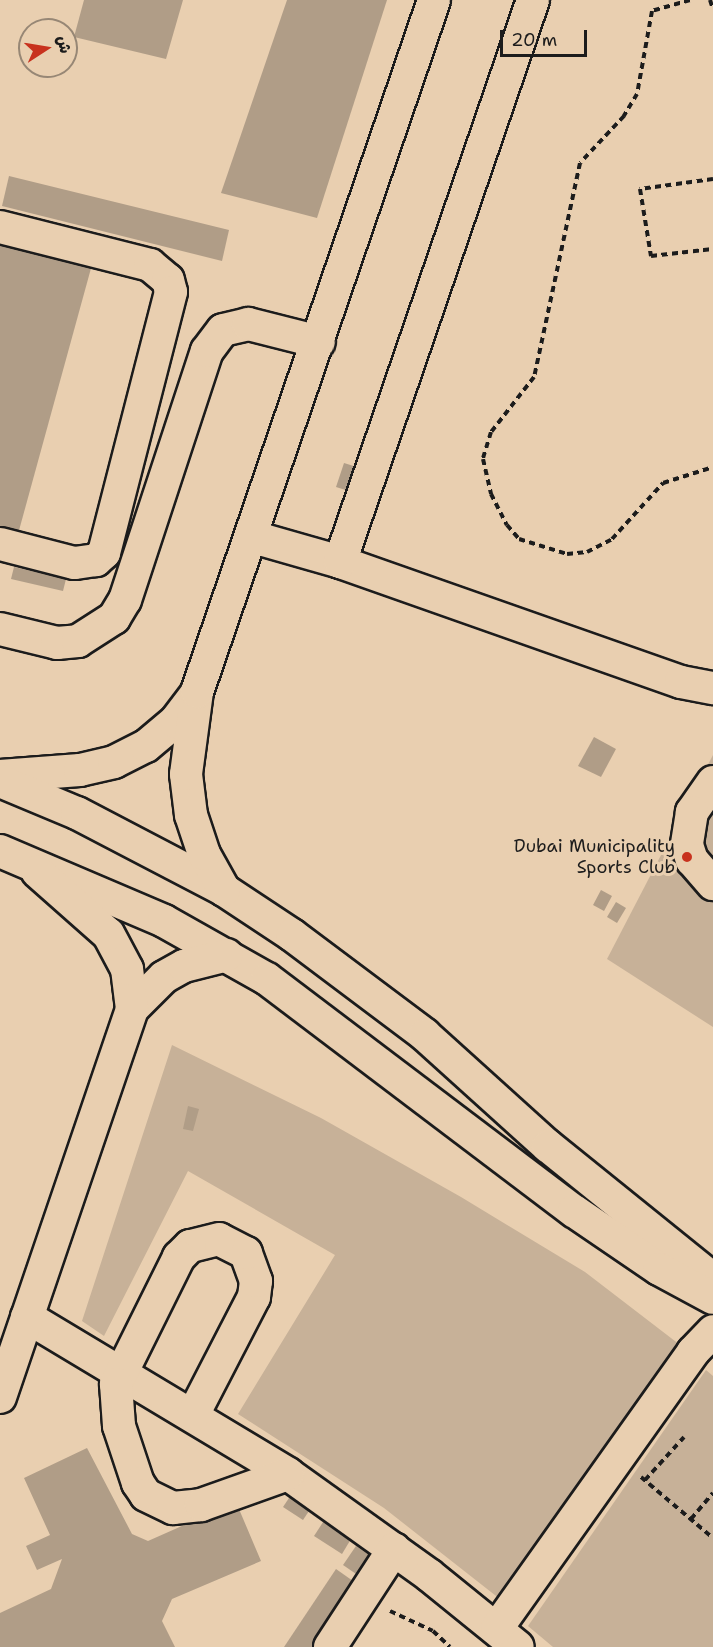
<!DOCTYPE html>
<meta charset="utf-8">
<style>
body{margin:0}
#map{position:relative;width:713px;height:1647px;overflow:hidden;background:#e9cfb0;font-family:"Shantell Sans","Playpen Sans Arabic",sans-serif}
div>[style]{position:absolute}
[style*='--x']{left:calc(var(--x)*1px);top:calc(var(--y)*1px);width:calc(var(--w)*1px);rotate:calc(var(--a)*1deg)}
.green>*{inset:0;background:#c7b198}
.building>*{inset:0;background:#b09d87}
.path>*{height:4px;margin-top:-2px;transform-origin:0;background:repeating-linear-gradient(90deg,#1c1c1c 0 6px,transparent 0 10.5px)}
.roads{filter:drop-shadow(2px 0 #1c1c1c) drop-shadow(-2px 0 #1c1c1c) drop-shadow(0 2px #1c1c1c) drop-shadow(0 -2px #1c1c1c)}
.minor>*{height:32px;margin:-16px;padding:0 16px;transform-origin:16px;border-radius:16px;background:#e9cfb0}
.dots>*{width:16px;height:16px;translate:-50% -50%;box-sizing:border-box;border:3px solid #e9cfb0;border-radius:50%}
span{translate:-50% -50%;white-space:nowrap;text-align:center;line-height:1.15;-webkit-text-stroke:6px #e9cfb0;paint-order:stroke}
.poi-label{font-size:18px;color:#1c1c1c}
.right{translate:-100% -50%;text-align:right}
.north{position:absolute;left:18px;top:18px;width:60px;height:60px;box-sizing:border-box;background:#e9cfb0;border:2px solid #978775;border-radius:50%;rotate:78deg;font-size:16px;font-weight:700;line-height:24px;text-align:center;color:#1c1c1c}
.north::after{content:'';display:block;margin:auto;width:21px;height:27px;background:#c8321e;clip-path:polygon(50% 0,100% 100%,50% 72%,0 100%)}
.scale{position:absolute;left:500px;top:30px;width:87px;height:27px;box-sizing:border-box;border:3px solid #1c1c1c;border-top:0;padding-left:8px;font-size:18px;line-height:21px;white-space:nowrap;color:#1c1c1c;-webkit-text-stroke:4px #e9cfb0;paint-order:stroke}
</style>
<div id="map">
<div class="green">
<div style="clip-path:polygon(713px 755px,713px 1027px,607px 959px)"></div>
<div style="clip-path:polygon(172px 1045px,321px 1118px,461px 1197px,585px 1272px,684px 1348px,505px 1603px,384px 1508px,238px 1414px,335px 1255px,188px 1171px,104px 1336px,82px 1321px)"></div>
<div style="clip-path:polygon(706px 1370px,713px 1376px,713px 1647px,553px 1647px,528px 1626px)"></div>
</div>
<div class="building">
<div style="clip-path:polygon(84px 0,183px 0,166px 59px,74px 37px)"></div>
<div style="clip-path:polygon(287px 0,387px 0,317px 218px,221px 193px)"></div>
<div style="clip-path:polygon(9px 176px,229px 230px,222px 261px,2px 206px)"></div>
<div style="clip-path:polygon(0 235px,93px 261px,15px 545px,0 541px)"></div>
<div style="clip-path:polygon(344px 463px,360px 468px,352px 492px,336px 487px)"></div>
<div style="clip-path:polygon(14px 567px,66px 579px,63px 591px,11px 579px)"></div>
<div style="clip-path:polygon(594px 737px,616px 749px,601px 777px,578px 766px)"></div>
<div style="clip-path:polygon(601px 890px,612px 896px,604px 911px,593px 905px)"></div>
<div style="clip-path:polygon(616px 902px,626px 908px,617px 923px,607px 917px)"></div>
<div style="clip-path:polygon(188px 1106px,199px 1109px,193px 1131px,183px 1129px)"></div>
<div style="clip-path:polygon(87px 1448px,132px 1534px,148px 1541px,236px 1502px,261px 1561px,172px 1599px,162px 1621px,175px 1647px,0 1647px,0 1613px,51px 1589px,62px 1559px,37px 1570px,26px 1546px,50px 1535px,24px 1478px)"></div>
<div style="clip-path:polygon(291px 1495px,311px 1508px,303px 1520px,283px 1507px)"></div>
<div style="clip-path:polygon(327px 1516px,354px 1534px,342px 1554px,314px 1536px)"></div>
<div style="clip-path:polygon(356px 1546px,372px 1557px,359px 1576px,343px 1565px)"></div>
<div style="clip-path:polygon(336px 1569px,353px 1581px,313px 1647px,284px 1647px)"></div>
</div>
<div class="path">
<div style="--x:690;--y:0;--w:40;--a:164"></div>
<div style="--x:652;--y:11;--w:84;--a:100.2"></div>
<div style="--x:637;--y:94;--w:26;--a:121"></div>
<div style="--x:624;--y:116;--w:64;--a:133.1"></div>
<div style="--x:580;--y:163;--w:219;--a:102.1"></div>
<div style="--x:534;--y:377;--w:70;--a:128"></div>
<div style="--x:491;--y:432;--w:28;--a:107"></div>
<div style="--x:483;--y:459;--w:36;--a:77"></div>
<div style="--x:491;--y:494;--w:35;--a:63"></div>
<div style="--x:507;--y:525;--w:18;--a:49"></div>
<div style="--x:519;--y:539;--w:50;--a:17.4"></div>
<div style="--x:567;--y:554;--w:20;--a:-6"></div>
<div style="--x:587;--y:552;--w:28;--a:-27"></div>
<div style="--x:612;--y:539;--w:76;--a:-47.7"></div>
<div style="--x:663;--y:483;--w:52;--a:-17.7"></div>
<div style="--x:710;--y:0;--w:9;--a:72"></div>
<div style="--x:713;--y:179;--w:74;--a:172.2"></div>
<div style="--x:640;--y:189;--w:68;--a:80.7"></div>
<div style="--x:651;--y:256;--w:62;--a:-6.4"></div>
<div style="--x:641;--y:1477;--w:94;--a:40.3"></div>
<div style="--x:645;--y:1480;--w:58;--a:-47.8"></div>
<div style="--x:691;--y:1519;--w:34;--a:-50"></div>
<div style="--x:390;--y:1611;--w:47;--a:24.9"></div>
<div style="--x:433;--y:1631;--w:23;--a:43"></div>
</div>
<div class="roads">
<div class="minor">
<div style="--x:0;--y:227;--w:155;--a:14.2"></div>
<div style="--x:150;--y:265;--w:23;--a:40"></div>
<div style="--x:168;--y:280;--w:12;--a:76"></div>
<div style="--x:171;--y:292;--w:269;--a:104.4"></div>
<div style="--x:104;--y:553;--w:11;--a:139"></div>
<div style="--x:96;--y:560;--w:22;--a:172"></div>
<div style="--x:74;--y:563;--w:76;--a:-165.6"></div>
<div style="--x:253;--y:537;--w:91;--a:16"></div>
<div style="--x:340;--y:562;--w:361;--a:19.4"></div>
<div style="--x:681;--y:682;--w:33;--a:11"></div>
<div style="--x:340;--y:562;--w:594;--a:-71.05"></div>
<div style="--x:0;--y:629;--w:59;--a:13.8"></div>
<div style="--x:57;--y:643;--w:21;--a:-5"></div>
<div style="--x:78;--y:641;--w:43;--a:-32.6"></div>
<div style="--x:114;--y:618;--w:21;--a:-59"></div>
<div style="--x:125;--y:600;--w:262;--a:-71.8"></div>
<div style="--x:207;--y:351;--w:26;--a:-53"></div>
<div style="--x:223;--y:330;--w:26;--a:-13"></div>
<div style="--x:248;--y:324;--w:73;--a:14.2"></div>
<div style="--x:0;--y:776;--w:80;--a:-4.3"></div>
<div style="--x:80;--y:770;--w:35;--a:-13"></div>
<div style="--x:114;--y:762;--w:36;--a:-27"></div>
<div style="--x:146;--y:746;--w:38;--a:-40"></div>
<div style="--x:175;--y:722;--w:34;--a:-53"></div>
<div style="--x:0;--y:781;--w:83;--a:22.6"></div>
<div style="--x:77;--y:813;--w:166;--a:27.6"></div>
<div style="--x:224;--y:890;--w:82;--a:33.5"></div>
<div style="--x:292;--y:935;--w:166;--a:36.9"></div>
<div style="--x:425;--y:1035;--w:166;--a:42.1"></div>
<div style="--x:548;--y:1146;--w:212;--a:38.9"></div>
<div style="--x:713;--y:782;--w:37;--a:125"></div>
<div style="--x:692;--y:812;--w:33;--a:99"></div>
<div style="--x:687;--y:845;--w:16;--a:72"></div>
<div style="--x:692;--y:860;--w:32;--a:49"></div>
<div style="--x:0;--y:851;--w:178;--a:23.1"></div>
<div style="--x:164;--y:921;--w:118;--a:29.4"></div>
<div style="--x:267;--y:979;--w:385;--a:37.1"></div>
<div style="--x:574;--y:1211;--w:103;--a:34.3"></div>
<div style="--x:659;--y:1269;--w:61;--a:28.2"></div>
<div style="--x:224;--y:890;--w:41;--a:-119.1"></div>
<div style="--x:204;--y:854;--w:41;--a:-108.4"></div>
<div style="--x:191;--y:815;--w:41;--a:-97"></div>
<div style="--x:186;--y:774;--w:83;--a:-82.4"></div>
<div style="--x:197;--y:692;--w:731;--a:-71.09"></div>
<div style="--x:132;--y:1009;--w:45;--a:-45"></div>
<div style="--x:164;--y:977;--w:23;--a:-29"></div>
<div style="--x:184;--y:966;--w:44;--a:-14.3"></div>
<div style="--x:27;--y:1317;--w:305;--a:31"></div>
<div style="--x:288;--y:1474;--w:173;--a:35.6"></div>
<div style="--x:429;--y:1575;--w:114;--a:39"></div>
<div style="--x:0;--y:1397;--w:410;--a:-71.2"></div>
<div style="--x:132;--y:1009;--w:40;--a:-97.1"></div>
<div style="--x:127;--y:969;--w:40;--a:-118"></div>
<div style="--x:108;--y:934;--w:94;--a:-138.5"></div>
<div style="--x:193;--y:1415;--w:133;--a:-62.7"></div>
<div style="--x:254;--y:1297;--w:16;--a:-83"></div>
<div style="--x:256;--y:1281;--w:30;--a:-110"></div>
<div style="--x:246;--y:1253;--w:30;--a:-153"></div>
<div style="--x:219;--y:1239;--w:30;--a:166"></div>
<div style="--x:190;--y:1246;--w:16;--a:135"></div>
<div style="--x:179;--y:1257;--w:142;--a:116.4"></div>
<div style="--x:116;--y:1384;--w:42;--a:85.9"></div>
<div style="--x:119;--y:1426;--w:60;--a:71.6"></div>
<div style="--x:138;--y:1483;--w:14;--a:56"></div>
<div style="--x:146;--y:1495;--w:30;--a:26"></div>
<div style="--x:173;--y:1508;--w:28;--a:-6"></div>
<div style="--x:201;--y:1505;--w:92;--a:-19.6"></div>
<div style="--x:497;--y:1628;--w:339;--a:-54.6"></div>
<div style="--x:693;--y:1352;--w:29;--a:-46"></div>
<div style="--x:330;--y:1647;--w:117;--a:-56.9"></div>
</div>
</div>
<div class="dots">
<div style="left:687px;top:857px;background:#c8321e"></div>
</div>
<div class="poi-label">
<span class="right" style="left:675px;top:857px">Dubai Municipality<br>Sports Club</span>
</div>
<div class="north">ش</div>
<div class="scale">20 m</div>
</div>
